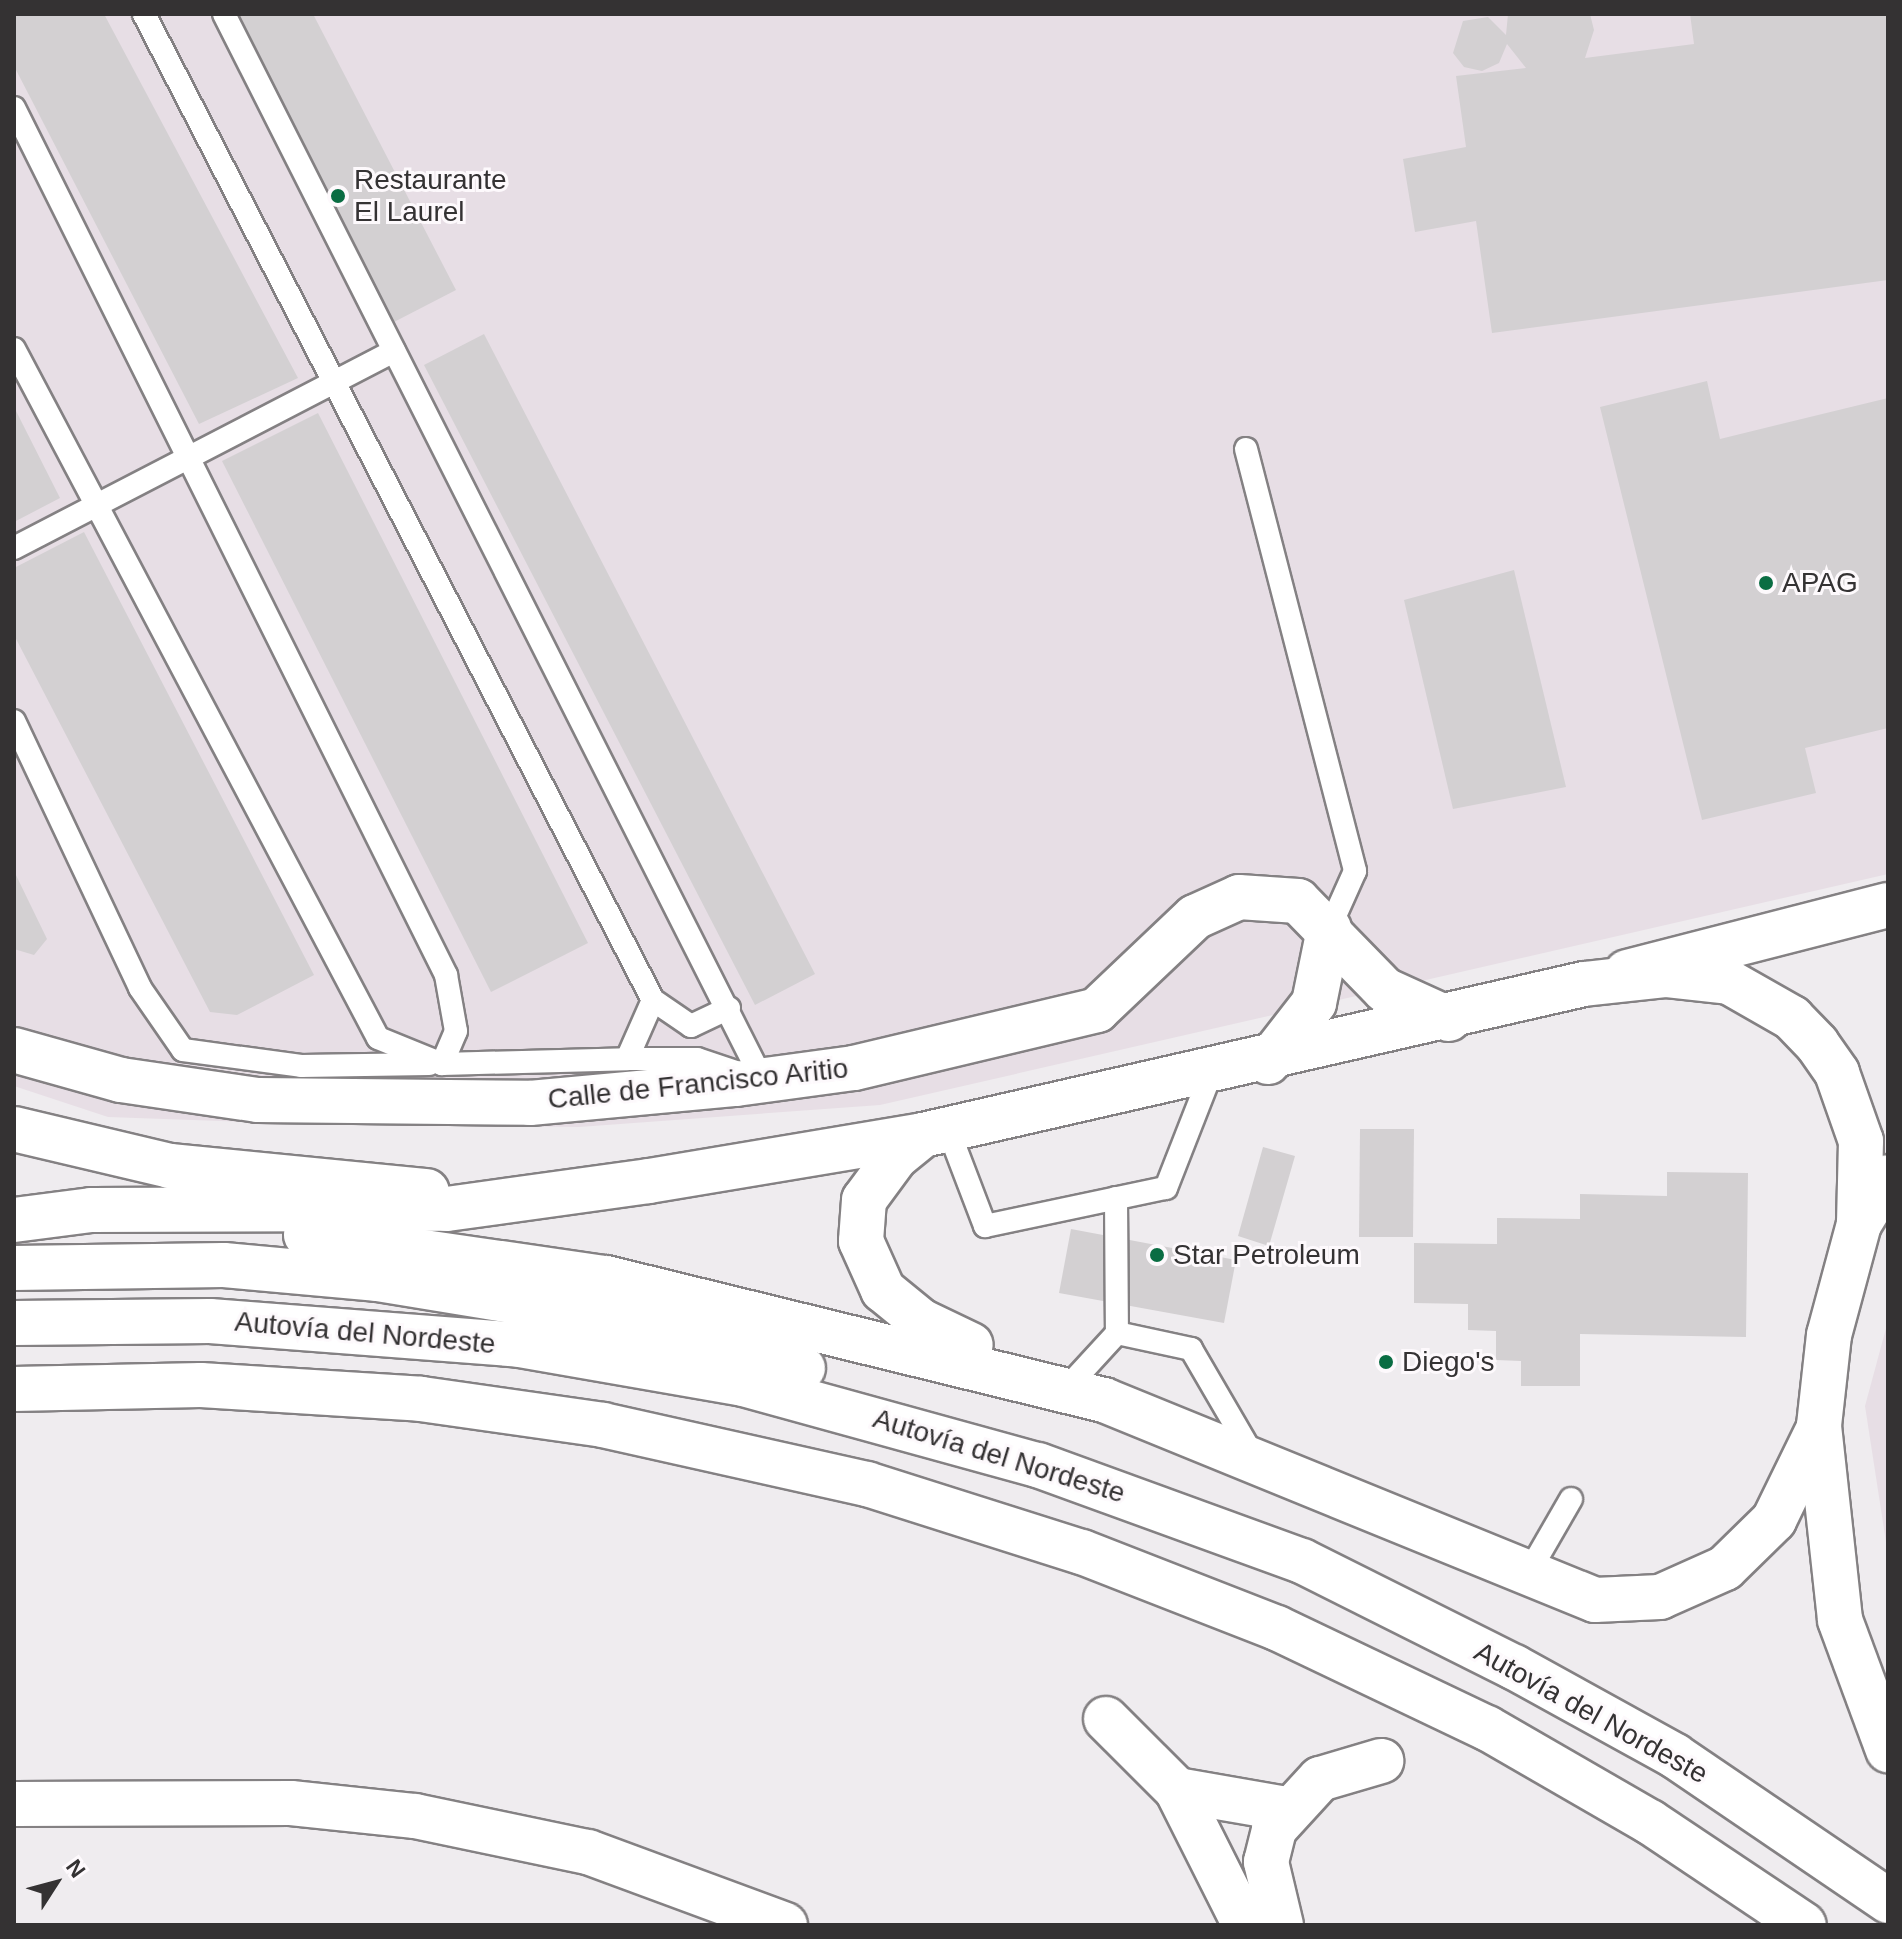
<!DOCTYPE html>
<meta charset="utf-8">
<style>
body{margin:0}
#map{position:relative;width:1902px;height:1939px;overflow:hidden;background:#efecef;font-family:Arial,sans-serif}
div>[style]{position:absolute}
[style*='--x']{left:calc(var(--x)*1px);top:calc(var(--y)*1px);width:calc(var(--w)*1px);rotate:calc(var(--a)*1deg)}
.built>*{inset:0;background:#e7dee5}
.building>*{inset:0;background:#d3d0d2}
.roads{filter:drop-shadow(2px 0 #848183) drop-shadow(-2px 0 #848183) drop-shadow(0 2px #848183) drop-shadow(0 -2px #848183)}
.lane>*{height:22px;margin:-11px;padding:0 11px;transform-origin:11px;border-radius:11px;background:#fff}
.street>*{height:44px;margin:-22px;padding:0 22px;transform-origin:22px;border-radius:22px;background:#fff}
.secondary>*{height:44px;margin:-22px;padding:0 22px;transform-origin:22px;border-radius:22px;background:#fff}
.highway>*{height:44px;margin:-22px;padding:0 22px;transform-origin:22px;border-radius:22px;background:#fff}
.dots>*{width:22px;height:22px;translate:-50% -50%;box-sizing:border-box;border:4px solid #fdf9fc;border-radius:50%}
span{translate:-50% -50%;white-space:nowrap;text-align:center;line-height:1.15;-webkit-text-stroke:6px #fdf9fc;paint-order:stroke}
.poi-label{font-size:28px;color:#343233}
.left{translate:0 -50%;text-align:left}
.street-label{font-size:28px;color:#343233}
.frame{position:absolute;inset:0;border:16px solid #343233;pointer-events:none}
.north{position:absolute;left:16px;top:1843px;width:80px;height:80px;-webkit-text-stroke:6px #fdf9fc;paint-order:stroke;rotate:54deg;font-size:22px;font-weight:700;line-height:32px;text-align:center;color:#343233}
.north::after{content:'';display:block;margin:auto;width:28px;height:36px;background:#343233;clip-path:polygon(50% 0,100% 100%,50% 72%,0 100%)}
</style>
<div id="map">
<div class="built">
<div style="clip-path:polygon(14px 14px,1888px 14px,1888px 874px,880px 1105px,579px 1127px,307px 1124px,108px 1117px,14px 1086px)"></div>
<div style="clip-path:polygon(1888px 1321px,1888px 1555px,1865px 1406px)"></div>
</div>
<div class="building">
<div style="clip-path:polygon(14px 14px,104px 14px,298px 378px,199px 424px,14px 66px)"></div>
<div style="clip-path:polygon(234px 14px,313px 14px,456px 290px,394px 322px)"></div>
<div style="clip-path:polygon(1508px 14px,1590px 14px,1594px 30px,1585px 58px,1694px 44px,1690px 14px,1888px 14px,1888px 280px,1492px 333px,1476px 221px,1415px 232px,1403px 159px,1466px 147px,1456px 76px,1526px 68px,1507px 44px,1499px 63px,1482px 71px,1464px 67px,1453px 53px,1463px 21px,1488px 17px,1506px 35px)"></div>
<div style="clip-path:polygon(484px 334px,815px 974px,755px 1005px,424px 365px)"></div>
<div style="clip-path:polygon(1707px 381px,1720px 439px,1888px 398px,1888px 728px,1805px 748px,1816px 793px,1702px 820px,1600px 407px)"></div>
<div style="clip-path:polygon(14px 407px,60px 498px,14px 522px)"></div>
<div style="clip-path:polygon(318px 413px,588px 943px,491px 992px,222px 461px)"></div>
<div style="clip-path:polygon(84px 532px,314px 975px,237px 1015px,210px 1012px,14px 635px,14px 568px)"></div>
<div style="clip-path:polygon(1514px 570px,1566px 787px,1453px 809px,1404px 600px)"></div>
<div style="clip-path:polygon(14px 871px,47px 939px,34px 955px,14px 949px)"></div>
<div style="clip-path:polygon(1360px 1129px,1414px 1129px,1413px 1237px,1359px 1237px)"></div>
<div style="clip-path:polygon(1263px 1147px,1295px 1156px,1269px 1246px,1238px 1236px)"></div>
<div style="clip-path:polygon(1667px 1172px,1748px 1173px,1746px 1337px,1580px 1334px,1580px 1386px,1521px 1386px,1521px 1361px,1496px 1360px,1496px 1331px,1468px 1330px,1468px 1304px,1414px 1303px,1414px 1243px,1497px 1244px,1497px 1218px,1580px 1219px,1580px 1194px,1667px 1196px)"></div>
<div style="clip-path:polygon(1071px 1229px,1236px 1260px,1224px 1323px,1059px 1293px)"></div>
</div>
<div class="roads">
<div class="lane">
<div style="--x:144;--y:14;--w:1110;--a:62.7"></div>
<div style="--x:653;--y:1000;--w:46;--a:34.4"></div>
<div style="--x:691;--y:1026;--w:42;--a:-25.3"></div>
<div style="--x:224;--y:14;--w:1195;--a:63.2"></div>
<div style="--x:14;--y:108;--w:969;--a:63.51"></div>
<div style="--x:446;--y:975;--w:57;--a:79.9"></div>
<div style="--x:456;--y:1031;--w:36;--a:113"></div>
<div style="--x:442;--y:1064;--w:185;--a:-1.5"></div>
<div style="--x:627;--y:1059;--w:64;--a:-66.2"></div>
<div style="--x:14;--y:349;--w:779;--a:62.15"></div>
<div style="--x:378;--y:1038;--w:69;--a:22.1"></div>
<div style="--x:1246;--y:449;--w:436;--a:75.5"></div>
<div style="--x:1355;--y:871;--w:64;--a:114.1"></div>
<div style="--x:14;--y:548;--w:428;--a:-27.4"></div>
<div style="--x:14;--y:721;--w:295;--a:64.7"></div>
<div style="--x:140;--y:988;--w:75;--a:55.3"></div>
<div style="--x:183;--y:1050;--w:119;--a:7.7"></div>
<div style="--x:301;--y:1066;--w:128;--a:-0.9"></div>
<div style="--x:627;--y:1059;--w:70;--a:0"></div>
<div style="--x:697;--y:1059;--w:44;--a:18.4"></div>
<div style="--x:948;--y:1129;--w:104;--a:69.1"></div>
<div style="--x:985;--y:1226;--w:185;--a:-11.9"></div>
<div style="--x:1166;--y:1188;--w:123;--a:-68.6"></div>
<div style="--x:1116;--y:1198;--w:135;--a:89.6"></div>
<div style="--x:1074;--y:1380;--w:64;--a:-47.5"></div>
<div style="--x:1117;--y:1333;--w:76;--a:12.2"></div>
<div style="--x:1191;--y:1349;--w:121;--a:59.8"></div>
<div style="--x:1526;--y:1577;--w:90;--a:-60"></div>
</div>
<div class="street">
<div style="--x:14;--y:1050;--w:111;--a:15.7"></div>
<div style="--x:121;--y:1080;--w:138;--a:8.3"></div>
<div style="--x:258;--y:1100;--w:272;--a:0.6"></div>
<div style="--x:530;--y:1103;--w:207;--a:-5.3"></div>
<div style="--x:736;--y:1084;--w:119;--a:-7.7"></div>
<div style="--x:854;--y:1068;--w:250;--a:-13.4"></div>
<div style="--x:1097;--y:1010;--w:135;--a:-43.5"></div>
<div style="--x:1195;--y:917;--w:48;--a:-24.4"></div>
<div style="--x:1239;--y:897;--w:59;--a:3.9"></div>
<div style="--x:1298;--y:901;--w:124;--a:45.7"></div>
<div style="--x:1385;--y:990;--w:70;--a:24.4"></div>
<div style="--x:1268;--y:1062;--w:75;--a:-52.1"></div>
<div style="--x:1314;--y:1003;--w:76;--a:-78.5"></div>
<div style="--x:1106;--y:1719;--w:100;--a:45"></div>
<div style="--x:1177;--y:1790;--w:151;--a:63.3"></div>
<div style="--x:1177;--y:1790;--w:112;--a:9.8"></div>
<div style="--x:1281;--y:1925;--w:65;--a:-103.4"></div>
<div style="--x:1266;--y:1862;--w:34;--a:-76"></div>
<div style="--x:1274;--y:1829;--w:68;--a:-47.4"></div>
<div style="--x:1320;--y:1779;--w:64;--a:-16.4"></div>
</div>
<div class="secondary">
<div style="--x:1627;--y:972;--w:269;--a:-14.4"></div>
<div style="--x:14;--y:1129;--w:160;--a:13.3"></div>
<div style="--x:170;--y:1166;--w:258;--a:5.6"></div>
<div style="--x:1859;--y:1224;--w:55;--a:-58.3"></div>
<div style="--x:14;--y:1804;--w:277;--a:-0.2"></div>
<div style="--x:291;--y:1803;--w:125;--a:6"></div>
<div style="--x:415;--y:1816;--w:177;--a:11.8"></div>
<div style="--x:588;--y:1852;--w:210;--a:20.3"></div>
</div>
<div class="highway">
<div style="--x:923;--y:1135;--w:36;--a:141"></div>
<div style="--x:895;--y:1158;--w:52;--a:126.4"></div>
<div style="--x:864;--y:1200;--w:41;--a:94.2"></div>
<div style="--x:861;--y:1241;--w:54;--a:65.8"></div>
<div style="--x:883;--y:1290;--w:49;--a:39.2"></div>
<div style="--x:921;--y:1321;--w:55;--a:25.6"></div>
<div style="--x:14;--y:1220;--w:78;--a:-7.4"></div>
<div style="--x:91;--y:1210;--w:356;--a:-0.2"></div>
<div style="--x:447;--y:1209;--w:204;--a:-7.9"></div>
<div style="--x:649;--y:1181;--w:278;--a:-9.5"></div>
<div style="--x:923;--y:1135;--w:678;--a:-12.87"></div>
<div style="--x:1584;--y:984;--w:81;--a:-6.3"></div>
<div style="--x:1665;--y:975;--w:64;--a:6.2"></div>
<div style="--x:1729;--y:982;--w:73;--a:29.7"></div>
<div style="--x:1792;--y:1018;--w:36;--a:46"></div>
<div style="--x:1817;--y:1044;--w:35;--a:55"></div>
<div style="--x:1837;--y:1073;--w:72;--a:70.6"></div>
<div style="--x:1861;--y:1141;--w:83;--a:91.4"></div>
<div style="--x:1859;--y:1224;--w:115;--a:105.1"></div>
<div style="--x:1829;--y:1335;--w:92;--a:96.3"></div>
<div style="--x:1819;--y:1426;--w:195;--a:83.8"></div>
<div style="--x:1840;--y:1620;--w:139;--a:69.7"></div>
<div style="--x:306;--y:1235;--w:303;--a:8.2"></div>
<div style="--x:606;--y:1278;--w:513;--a:13.77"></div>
<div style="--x:1104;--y:1400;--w:530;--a:22.16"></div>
<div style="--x:1595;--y:1600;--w:65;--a:-2.6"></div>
<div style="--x:1660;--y:1597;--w:71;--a:-24"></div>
<div style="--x:1725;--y:1568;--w:69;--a:-44.4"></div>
<div style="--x:1774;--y:1520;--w:98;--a:-64"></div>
<div style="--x:14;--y:1268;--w:210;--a:-0.8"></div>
<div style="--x:224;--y:1265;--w:155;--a:5.2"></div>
<div style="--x:378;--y:1279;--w:193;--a:9.3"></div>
<div style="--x:568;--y:1310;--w:242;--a:13.9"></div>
<div style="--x:14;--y:1323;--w:196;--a:-0.6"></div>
<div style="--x:210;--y:1321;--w:311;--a:4.4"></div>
<div style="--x:520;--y:1345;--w:226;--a:9.9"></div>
<div style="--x:743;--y:1384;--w:306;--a:15.4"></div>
<div style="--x:1038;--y:1465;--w:281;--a:20"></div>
<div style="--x:1302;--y:1561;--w:237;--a:26.6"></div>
<div style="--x:1514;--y:1667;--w:184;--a:28.9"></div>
<div style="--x:1675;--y:1756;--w:258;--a:34.2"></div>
<div style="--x:14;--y:1389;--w:187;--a:-1.2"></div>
<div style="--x:201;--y:1385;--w:220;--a:3.6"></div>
<div style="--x:421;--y:1399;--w:184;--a:8.1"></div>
<div style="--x:603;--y:1425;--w:271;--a:12.6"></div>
<div style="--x:867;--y:1484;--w:225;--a:17.6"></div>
<div style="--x:1082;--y:1552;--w:209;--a:21.3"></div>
<div style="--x:1277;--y:1628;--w:233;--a:25.5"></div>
<div style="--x:1487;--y:1728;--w:188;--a:30"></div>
<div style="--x:1650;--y:1822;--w:185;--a:33.8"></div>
</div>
</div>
<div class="dots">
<div style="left:338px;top:196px;background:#0a6d43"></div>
<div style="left:1766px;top:583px;background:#0a6d43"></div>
<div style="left:1157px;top:1255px;background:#0a6d43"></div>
<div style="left:1386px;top:1362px;background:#0a6d43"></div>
</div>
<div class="poi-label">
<span class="left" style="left:354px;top:196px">Restaurante<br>El Laurel</span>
<span class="left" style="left:1782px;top:583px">APAG</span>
<span class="left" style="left:1173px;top:1255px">Star Petroleum</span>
<span class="left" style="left:1402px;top:1362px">Diego's</span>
</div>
<div class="street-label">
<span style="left:698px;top:1084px;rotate:-6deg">Calle de Francisco Aritio</span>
<span style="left:365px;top:1333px;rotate:5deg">Autovía del Nordeste</span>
<span style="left:999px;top:1456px;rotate:17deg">Autovía del Nordeste</span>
<span style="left:1591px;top:1713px;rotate:29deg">Autovía del Nordeste</span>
</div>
<div class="frame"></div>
<div class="north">N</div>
</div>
